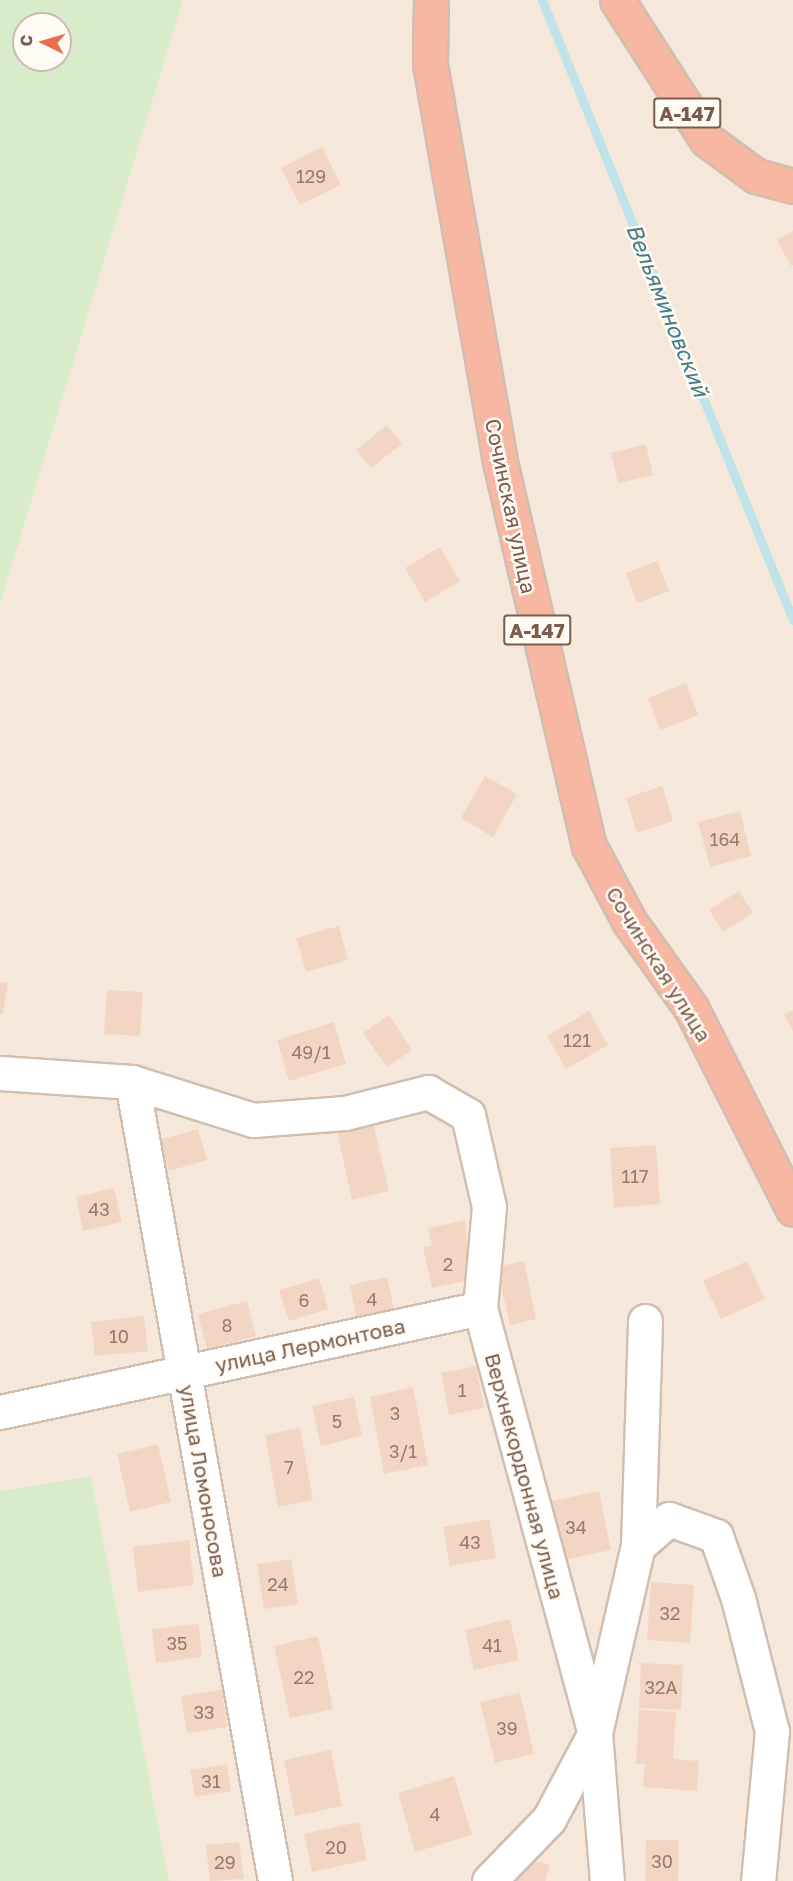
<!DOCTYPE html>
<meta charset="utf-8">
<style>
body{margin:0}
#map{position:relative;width:793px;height:1881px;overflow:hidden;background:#fdf6ec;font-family:"Golos Text",sans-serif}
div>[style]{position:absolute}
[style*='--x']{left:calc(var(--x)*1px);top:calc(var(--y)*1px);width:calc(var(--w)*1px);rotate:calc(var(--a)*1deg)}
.residential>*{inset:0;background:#f5e8da}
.green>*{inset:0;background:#d8ecc9}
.stream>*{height:9px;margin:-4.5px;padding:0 4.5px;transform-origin:4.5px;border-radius:4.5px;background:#bfe3e8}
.building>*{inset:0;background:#f3d5c3}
.roads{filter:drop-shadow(2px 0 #d1beb0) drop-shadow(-2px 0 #d1beb0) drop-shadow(0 2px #d1beb0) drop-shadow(0 -2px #d1beb0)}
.minor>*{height:33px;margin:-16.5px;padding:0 16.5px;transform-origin:16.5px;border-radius:16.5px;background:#fff}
.highway>*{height:33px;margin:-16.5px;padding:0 16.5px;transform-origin:16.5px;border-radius:16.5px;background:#f7b7a3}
span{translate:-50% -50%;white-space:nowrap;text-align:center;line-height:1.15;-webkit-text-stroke:5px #fffaf3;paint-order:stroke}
.number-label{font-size:18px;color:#987a6a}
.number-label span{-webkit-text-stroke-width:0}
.shield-label span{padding:2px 4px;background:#fffaf3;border:2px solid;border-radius:4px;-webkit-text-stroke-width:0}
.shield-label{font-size:20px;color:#7a5c4d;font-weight:700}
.street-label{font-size:21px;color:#7a5c4d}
.water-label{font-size:22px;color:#437c86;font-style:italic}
.north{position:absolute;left:12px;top:12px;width:60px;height:60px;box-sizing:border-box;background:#fffaf3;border:2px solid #cabbb1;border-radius:50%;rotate:275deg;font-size:16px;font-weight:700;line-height:24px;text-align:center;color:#7a5c4d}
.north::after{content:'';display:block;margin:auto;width:21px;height:27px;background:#e76f51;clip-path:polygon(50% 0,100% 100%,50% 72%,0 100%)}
</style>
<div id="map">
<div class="residential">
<div style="clip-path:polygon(183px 0,793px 0,793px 1881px,169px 1881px,91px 1476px,0 1491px,0 605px)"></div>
</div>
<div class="green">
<div style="clip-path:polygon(evenodd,0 0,183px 0,0 605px,0 0,24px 24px,60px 24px,60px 60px,24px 60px,24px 24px)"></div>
<div style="clip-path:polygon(91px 1476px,169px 1881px,0 1881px,0 1491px)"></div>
</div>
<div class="stream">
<div style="--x:542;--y:0;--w:669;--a:67.96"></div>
</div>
<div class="building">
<div style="clip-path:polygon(322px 147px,341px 185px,300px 205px,281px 168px)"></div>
<div style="clip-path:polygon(793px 231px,793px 265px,791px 266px,777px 240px)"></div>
<div style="clip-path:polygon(387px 425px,402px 444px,371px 468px,356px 450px)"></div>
<div style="clip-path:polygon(646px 444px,653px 475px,618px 483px,611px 453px)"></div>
<div style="clip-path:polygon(440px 547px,460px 581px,425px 602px,405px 568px)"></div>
<div style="clip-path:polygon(657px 561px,669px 591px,637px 603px,626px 573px)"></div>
<div style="clip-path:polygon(686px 683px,698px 715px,660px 730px,648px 698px)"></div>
<div style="clip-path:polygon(485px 776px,517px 794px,493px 837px,461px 818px)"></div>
<div style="clip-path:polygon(662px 786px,673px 821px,637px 833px,626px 798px)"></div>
<div style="clip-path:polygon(740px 811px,751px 856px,710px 867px,698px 822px)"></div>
<div style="clip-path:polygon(739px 891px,753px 913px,723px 932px,709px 910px)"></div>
<div style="clip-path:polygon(339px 926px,348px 960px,306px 972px,296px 938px)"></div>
<div style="clip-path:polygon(0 982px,8px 983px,3px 1014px,0 1014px)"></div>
<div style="clip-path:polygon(107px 990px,143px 992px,140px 1036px,104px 1034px)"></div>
<div style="clip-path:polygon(793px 1010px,793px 1031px,784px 1015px)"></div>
<div style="clip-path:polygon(589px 1011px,608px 1045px,566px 1069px,547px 1036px)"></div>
<div style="clip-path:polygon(389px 1015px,412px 1050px,387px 1067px,363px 1033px)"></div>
<div style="clip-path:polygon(334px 1022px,346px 1064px,289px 1081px,277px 1040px)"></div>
<div style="clip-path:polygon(372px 1118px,389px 1191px,352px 1200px,336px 1127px)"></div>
<div style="clip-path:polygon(198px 1129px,207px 1160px,169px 1171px,160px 1140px)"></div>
<div style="clip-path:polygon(656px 1145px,660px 1204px,614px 1208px,610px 1148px)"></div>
<div style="clip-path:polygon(114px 1188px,122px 1222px,83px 1231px,76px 1197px)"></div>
<div style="clip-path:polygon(465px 1220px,471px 1280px,432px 1288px,423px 1247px,432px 1246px,428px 1228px)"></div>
<div style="clip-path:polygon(524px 1261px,536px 1319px,510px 1325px,497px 1267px)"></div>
<div style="clip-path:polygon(747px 1261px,765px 1299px,721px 1319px,703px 1281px)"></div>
<div style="clip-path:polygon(387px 1277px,395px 1313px,357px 1321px,350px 1285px)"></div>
<div style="clip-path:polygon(319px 1278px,328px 1309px,289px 1321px,279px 1290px)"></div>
<div style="clip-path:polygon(247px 1301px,256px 1336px,207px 1349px,198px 1314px)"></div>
<div style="clip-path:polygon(144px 1316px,148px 1351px,95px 1356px,91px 1322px)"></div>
<div style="clip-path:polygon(476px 1366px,484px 1408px,449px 1415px,441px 1373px)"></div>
<div style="clip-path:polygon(413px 1387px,428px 1465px,384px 1474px,370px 1397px)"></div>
<div style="clip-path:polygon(354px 1397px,362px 1436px,321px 1446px,312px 1406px)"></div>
<div style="clip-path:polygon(300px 1428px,313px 1500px,278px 1507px,265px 1435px)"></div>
<div style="clip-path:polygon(158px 1444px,171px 1502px,130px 1512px,117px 1454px)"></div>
<div style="clip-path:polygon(599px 1491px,611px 1550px,554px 1562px,542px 1503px)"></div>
<div style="clip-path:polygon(489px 1519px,496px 1558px,450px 1566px,443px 1527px)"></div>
<div style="clip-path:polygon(189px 1540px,194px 1585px,138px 1592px,133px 1547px)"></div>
<div style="clip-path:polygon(291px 1559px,298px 1604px,264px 1609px,257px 1564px)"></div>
<div style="clip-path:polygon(651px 1582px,694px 1585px,690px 1643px,647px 1640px)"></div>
<div style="clip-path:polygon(510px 1619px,519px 1660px,474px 1670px,465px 1630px)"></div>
<div style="clip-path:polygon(199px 1624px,202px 1657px,156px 1663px,152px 1629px)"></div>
<div style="clip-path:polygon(318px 1636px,333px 1709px,290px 1718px,274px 1646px)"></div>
<div style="clip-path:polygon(641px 1663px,683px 1665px,681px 1710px,639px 1708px)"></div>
<div style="clip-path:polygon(222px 1690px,227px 1727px,187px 1733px,181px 1696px)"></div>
<div style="clip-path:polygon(520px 1693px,534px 1754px,495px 1763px,480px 1702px)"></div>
<div style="clip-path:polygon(639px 1710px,676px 1712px,673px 1759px,699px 1761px,697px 1791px,643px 1787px,645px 1764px,636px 1764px)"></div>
<div style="clip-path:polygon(331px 1750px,342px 1806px,295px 1816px,284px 1760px)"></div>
<div style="clip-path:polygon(227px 1764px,231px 1791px,195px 1797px,190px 1770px)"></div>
<div style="clip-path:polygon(454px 1776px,472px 1835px,415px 1852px,398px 1793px)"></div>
<div style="clip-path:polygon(359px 1822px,367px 1860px,312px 1872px,304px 1834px)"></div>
<div style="clip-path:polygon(646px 1840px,679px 1840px,678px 1881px,645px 1881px)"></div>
<div style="clip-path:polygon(239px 1842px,244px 1879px,210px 1881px,206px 1845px)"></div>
<div style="clip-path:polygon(517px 1857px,550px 1865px,545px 1881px,511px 1881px)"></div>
</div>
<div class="roads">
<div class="minor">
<div style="--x:0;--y:1073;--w:132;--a:3.9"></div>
<div style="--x:132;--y:1082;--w:127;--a:17.4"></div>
<div style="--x:253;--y:1120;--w:92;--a:-4.4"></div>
<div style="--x:345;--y:1113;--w:86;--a:-14.2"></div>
<div style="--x:428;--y:1092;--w:46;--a:29.9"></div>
<div style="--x:468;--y:1115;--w:94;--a:77.1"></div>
<div style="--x:489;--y:1207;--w:101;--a:95.1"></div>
<div style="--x:480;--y:1308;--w:440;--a:74.9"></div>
<div style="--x:595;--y:1733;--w:148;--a:85.4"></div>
<div style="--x:132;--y:1082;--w:812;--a:79.85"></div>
<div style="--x:0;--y:1412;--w:491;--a:-12.2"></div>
<div style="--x:638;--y:1546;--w:225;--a:-88.2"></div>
<div style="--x:489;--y:1881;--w:86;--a:-45.9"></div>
<div style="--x:549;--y:1819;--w:98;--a:-61.9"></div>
<div style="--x:595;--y:1733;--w:192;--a:-77.1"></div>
<div style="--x:638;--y:1546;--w:41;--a:-41.1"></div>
<div style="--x:669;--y:1519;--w:50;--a:19.9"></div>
<div style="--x:716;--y:1536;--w:66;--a:70.5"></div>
<div style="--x:738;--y:1598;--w:137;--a:75.7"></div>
<div style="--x:772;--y:1731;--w:151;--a:95.3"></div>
</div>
<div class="highway">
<div style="--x:431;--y:0;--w:64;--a:90.9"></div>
<div style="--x:430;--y:64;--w:399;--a:80"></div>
<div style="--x:499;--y:457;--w:399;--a:77"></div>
<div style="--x:589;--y:846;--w:85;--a:61.9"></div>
<div style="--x:629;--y:921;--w:107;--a:54.5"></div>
<div style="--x:691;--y:1008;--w:225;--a:63.1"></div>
<div style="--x:617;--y:0;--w:166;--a:57.3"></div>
<div style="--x:707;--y:140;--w:61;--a:36.3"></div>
<div style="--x:756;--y:176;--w:38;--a:15"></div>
</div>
</div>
<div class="number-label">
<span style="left:311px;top:176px">129</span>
<span style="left:725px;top:839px">164</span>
<span style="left:577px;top:1040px">121</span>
<span style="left:311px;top:1052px">49/1</span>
<span style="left:635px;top:1176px">117</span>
<span style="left:99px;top:1209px">43</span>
<span style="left:448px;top:1264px">2</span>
<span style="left:372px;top:1299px">4</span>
<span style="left:304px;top:1300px">6</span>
<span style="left:227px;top:1325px">8</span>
<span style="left:119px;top:1336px">10</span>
<span style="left:462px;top:1390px">1</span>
<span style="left:395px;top:1413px">3</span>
<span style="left:337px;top:1421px">5</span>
<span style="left:403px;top:1451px">3/1</span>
<span style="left:289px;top:1467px">7</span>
<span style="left:576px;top:1527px">34</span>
<span style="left:470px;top:1542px">43</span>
<span style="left:278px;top:1584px">24</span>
<span style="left:670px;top:1613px">32</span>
<span style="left:177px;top:1643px">35</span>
<span style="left:492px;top:1645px">41</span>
<span style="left:304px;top:1677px">22</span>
<span style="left:661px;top:1687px">32А</span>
<span style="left:204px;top:1712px">33</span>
<span style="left:507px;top:1728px">39</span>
<span style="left:211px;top:1781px">31</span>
<span style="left:435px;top:1814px">4</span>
<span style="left:336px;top:1847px">20</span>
<span style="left:662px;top:1861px">30</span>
<span style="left:225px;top:1862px">29</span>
</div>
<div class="shield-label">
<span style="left:687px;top:113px">А-147</span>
<span style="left:537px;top:630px">А-147</span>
</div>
<div class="street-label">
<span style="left:511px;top:506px;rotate:78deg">Сочинская улица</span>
<span style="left:659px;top:964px;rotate:58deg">Сочинская улица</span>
<span style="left:310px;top:1345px;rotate:-12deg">улица Лермонтова</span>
<span style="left:525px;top:1476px;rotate:75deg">Верхнекордонная улица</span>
<span style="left:204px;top:1481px;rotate:80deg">улица Ломоносова</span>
</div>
<div class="water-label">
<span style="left:668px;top:310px;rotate:68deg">Вельяминовский</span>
</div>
<div class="north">С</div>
</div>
